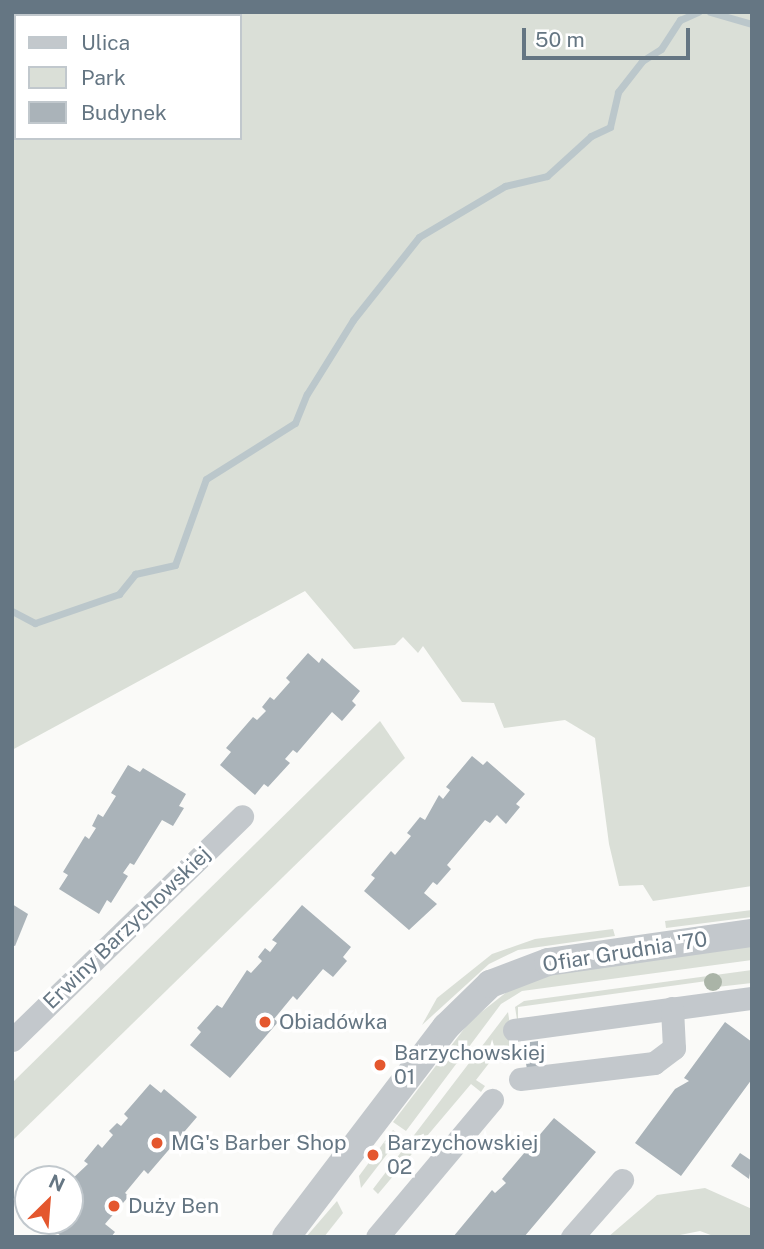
<!DOCTYPE html>
<meta charset="utf-8">
<style>
body{margin:0}
#map{position:relative;width:764px;height:1249px;overflow:hidden;background:#fafaf8;font-family:"Public Sans",sans-serif}
div>[style]{position:absolute}
[style*='--x']{left:calc(var(--x)*1px);top:calc(var(--y)*1px);width:calc(var(--w)*1px);rotate:calc(var(--a)*1deg)}
.green>*{inset:0;background:#dadfd7}
.stream>*{height:7px;margin:-3.5px;padding:0 3.5px;transform-origin:3.5px;border-radius:3.5px;background:#bbc7cb}
.building>*{inset:0;background:#aab3b9}
.minor>*{height:23px;margin:-11.5px;padding:0 11.5px;transform-origin:11.5px;border-radius:11.5px;background:#c3c8cc}
.tertiary>*{height:28px;margin:-14px;padding:0 14px;transform-origin:14px;border-radius:14px;background:#c3c8cc}
.trees>*{width:18px;height:18px;margin:-9px;border-radius:50%;background:#aab4a7}
.dots>*{width:19px;height:19px;translate:-50% -50%;box-sizing:border-box;border:4px solid #fff;border-radius:50%}
span{translate:-50% -50%;white-space:nowrap;text-align:center;line-height:1.15;-webkit-text-stroke:7px #fff;paint-order:stroke}
.street-label{font-size:21px;color:#657683}
.poi-label{font-size:21px;color:#657683}
.left{translate:0 -50%;text-align:left}
.frame{position:absolute;inset:0;border:14px solid #657683;pointer-events:none}
.legend{position:absolute;left:14px;top:14px;width:228px;height:126px;box-sizing:border-box;background:#fff;border:2px solid #c1c8cd;margin:0;padding:9px 12px;list-style:none;font-size:21px;color:#657683}
.legend li{display:flex;align-items:center;gap:14px;height:35px}
.legend b{width:35px;border:2px solid #c1c8cd}
.north{position:absolute;left:14px;top:1165px;width:70px;height:70px;box-sizing:border-box;background:#fff;border:2px solid #c1c8cd;border-radius:50%;rotate:25deg;font-size:19px;font-weight:700;line-height:28px;text-align:center;color:#657683}
.north::after{content:'';display:block;margin:auto;width:24px;height:32px;background:#e4572e;clip-path:polygon(50% 0,100% 100%,50% 72%,0 100%)}
.scale{position:absolute;left:522px;top:28px;width:168px;height:32px;box-sizing:border-box;border:4px solid #657683;border-top:0;padding-left:9px;font-size:21px;line-height:24px;white-space:nowrap;color:#657683;-webkit-text-stroke:5px #fff;paint-order:stroke}
</style>
<div id="map">
<div class="green">
<div style="clip-path:polygon(evenodd,12px 12px,752px 12px,752px 886px,653px 901px,643px 885px,619px 886px,609px 844px,595px 738px,565px 720px,504px 728px,494px 703px,462px 702px,423px 646px,418px 653px,403px 637px,395px 645px,354px 649px,305px 591px,12px 750px,12px 12px,16px 16px,240px 16px,240px 138px,16px 138px,16px 16px)"></div>
<div style="clip-path:polygon(380px 721px,405px 758px,12px 1141px,12px 1083px)"></div>
<div style="clip-path:polygon(752px 910px,752px 917px,666px 928px,665px 921px)"></div>
<div style="clip-path:polygon(613px 929px,615px 936px,518px 950px,489px 964px,422px 1025px,437px 998px,492px 954px,535px 939px)"></div>
<div style="clip-path:polygon(752px 946px,752px 960px,522px 991px,501px 1004px,406px 1131px,393px 1122px,470px 1021px,508px 991px,558px 972px)"></div>
<div style="clip-path:polygon(752px 970px,752px 983px,708px 988px,707px 981px,518px 1007px,518px 1026px,515px 1007px,524px 1001px)"></div>
<div style="clip-path:polygon(508px 1012px,516px 1063px,506px 1060px,500px 1049px,476px 1080px,485px 1086px,481px 1092px,471px 1084px,378px 1194px,373px 1189px)"></div>
<div style="clip-path:polygon(393px 1130px,401px 1136px,361px 1188px,359px 1176px)"></div>
<div style="clip-path:polygon(705px 1188px,752px 1209px,752px 1237px,716px 1237px,700px 1231px,670px 1237px,608px 1237px,657px 1195px)"></div>
<div style="clip-path:polygon(337px 1201px,343px 1213px,324px 1237px,306px 1237px)"></div>
</div>
<div class="stream">
<div style="--x:710;--y:12;--w:44;--a:15.9"></div>
<div style="--x:12;--y:611;--w:26;--a:28"></div>
<div style="--x:35;--y:623;--w:89;--a:-19"></div>
<div style="--x:119;--y:594;--w:26;--a:-51"></div>
<div style="--x:135;--y:574;--w:41;--a:-12.7"></div>
<div style="--x:175;--y:565;--w:91;--a:-70.2"></div>
<div style="--x:206;--y:479;--w:105;--a:-32.2"></div>
<div style="--x:295;--y:423;--w:31;--a:-68"></div>
<div style="--x:307;--y:394;--w:87;--a:-58.1"></div>
<div style="--x:353;--y:320;--w:106;--a:-51.5"></div>
<div style="--x:419;--y:237;--w:100;--a:-30.7"></div>
<div style="--x:505;--y:186;--w:43;--a:-13.4"></div>
<div style="--x:547;--y:176;--w:59;--a:-42.3"></div>
<div style="--x:591;--y:136;--w:21;--a:-25"></div>
<div style="--x:610;--y:127;--w:36;--a:-77"></div>
<div style="--x:618;--y:92;--w:39;--a:-52"></div>
<div style="--x:642;--y:61;--w:22;--a:-32"></div>
<div style="--x:661;--y:49;--w:35;--a:-57"></div>
<div style="--x:680;--y:20;--w:20;--a:-24"></div>
</div>
<div class="building">
<div style="clip-path:polygon(308px 653px,319px 663px,322px 658px,360px 691px,352px 701px,356px 705px,342px 721px,332px 712px,297px 753px,293px 750px,285px 759px,290px 763px,268px 787px,264px 784px,255px 795px,220px 765px,231px 752px,226px 748px,253px 717px,257px 720px,266px 711px,262px 707px,270px 697px,274px 700px,290px 682px,286px 678px)"></div>
<div style="clip-path:polygon(472px 756px,483px 765px,487px 761px,525px 794px,516px 804px,520px 807px,506px 824px,497px 815px,490px 823px,485px 820px,447px 865px,451px 869px,437px 885px,433px 882px,424px 893px,437px 904px,409px 930px,364px 891px,375px 878px,371px 875px,391px 851px,395px 855px,411px 836px,407px 833px,420px 817px,425px 820px,439px 795px,443px 799px,450px 790px,446px 787px)"></div>
<div style="clip-path:polygon(128px 765px,140px 772px,143px 768px,186px 794px,179px 806px,184px 808px,173px 826px,162px 820px,134px 865px,130px 863px,123px 873px,128px 876px,111px 903px,107px 900px,99px 914px,59px 889px,68px 875px,63px 872px,85px 836px,89px 839px,96px 828px,92px 826px,98px 814px,103px 817px,116px 796px,111px 793px)"></div>
<div style="clip-path:polygon(12px 904px,28px 914px,15px 946px,12px 945px)"></div>
<div style="clip-path:polygon(302px 905px,351px 947px,343px 957px,347px 961px,333px 977px,323px 969px,297px 1000px,293px 996px,274px 1019px,278px 1022px,230px 1078px,190px 1045px,201px 1032px,197px 1028px,217px 1005px,222px 1008px,247px 970px,251px 973px,262px 961px,258px 957px,265px 948px,270px 952px,277px 943px,272px 940px)"></div>
<div style="clip-path:polygon(725px 1022px,752px 1042px,752px 1079px,681px 1176px,635px 1143px,675px 1089px,689px 1081px,684px 1078px)"></div>
<div style="clip-path:polygon(538px 1041px,542px 1068px,527px 1070px,523px 1043px)"></div>
<div style="clip-path:polygon(150px 1084px,161px 1093px,164px 1089px,197px 1117px,148px 1174px,144px 1170px,125px 1193px,129px 1196px,105px 1224px,115px 1232px,111px 1237px,62px 1237px,44px 1221px,70px 1221px,70px 1181px,88px 1164px,84px 1161px,98px 1144px,102px 1148px,113px 1135px,109px 1131px,117px 1123px,121px 1126px,128px 1118px,124px 1114px)"></div>
<div style="clip-path:polygon(554px 1118px,596px 1152px,546px 1211px,524px 1237px,453px 1237px,492px 1190px,495px 1193px,506px 1183px,502px 1179px)"></div>
<div style="clip-path:polygon(740px 1153px,752px 1161px,749px 1179px,731px 1166px)"></div>
</div>
<div class="minor">
<div style="--x:514;--y:1030;--w:240;--a:-7.7"></div>
<div style="--x:12;--y:1040;--w:321;--a:-44.2"></div>
<div style="--x:520;--y:1079;--w:135;--a:-6.8"></div>
<div style="--x:654;--y:1063;--w:25;--a:-37"></div>
<div style="--x:674;--y:1048;--w:40;--a:-92.9"></div>
<div style="--x:377;--y:1237;--w:179;--a:-50"></div>
<div style="--x:572;--y:1237;--w:76;--a:-48.7"></div>
</div>
<div class="tertiary">
<div style="--x:286;--y:1237;--w:264;--a:-52.7"></div>
<div style="--x:446;--y:1027;--w:62;--a:-44.3"></div>
<div style="--x:490;--y:984;--w:62;--a:-20.8"></div>
<div style="--x:548;--y:962;--w:206;--a:-8.1"></div>
</div>
<div class="trees">
<div style="left:713px;top:982px"></div>
</div>
<div class="dots">
<div style="left:265px;top:1022px;background:#e4572e"></div>
<div style="left:380px;top:1065px;background:#e4572e"></div>
<div style="left:157px;top:1143px;background:#e4572e"></div>
<div style="left:373px;top:1155px;background:#e4572e"></div>
<div style="left:114px;top:1206px;background:#e4572e"></div>
</div>
<div class="street-label">
<span style="left:127px;top:928px;rotate:-44deg">Erwiny Barzychowskiej</span>
<span style="left:625px;top:952px;rotate:-9deg">Ofiar Grudnia '70</span>
</div>
<div class="poi-label">
<span class="left" style="left:279px;top:1022px">Obiadówka</span>
<span class="left" style="left:394px;top:1065px">Barzychowskiej<br>01</span>
<span class="left" style="left:171px;top:1143px">MG's Barber Shop</span>
<span class="left" style="left:387px;top:1155px">Barzychowskiej<br>02</span>
<span class="left" style="left:128px;top:1206px">Duży Ben</span>
</div>
<div class="frame"></div>
<ul class="legend">
<li><b style="height:9px;background:#c3c8cc"></b>Ulica</li>
<li><b style="height:19px;background:#dadfd7"></b>Park</li>
<li><b style="height:19px;background:#aab3b9"></b>Budynek</li>
</ul>
<div class="north">N</div>
<div class="scale">50 m</div>
</div>
